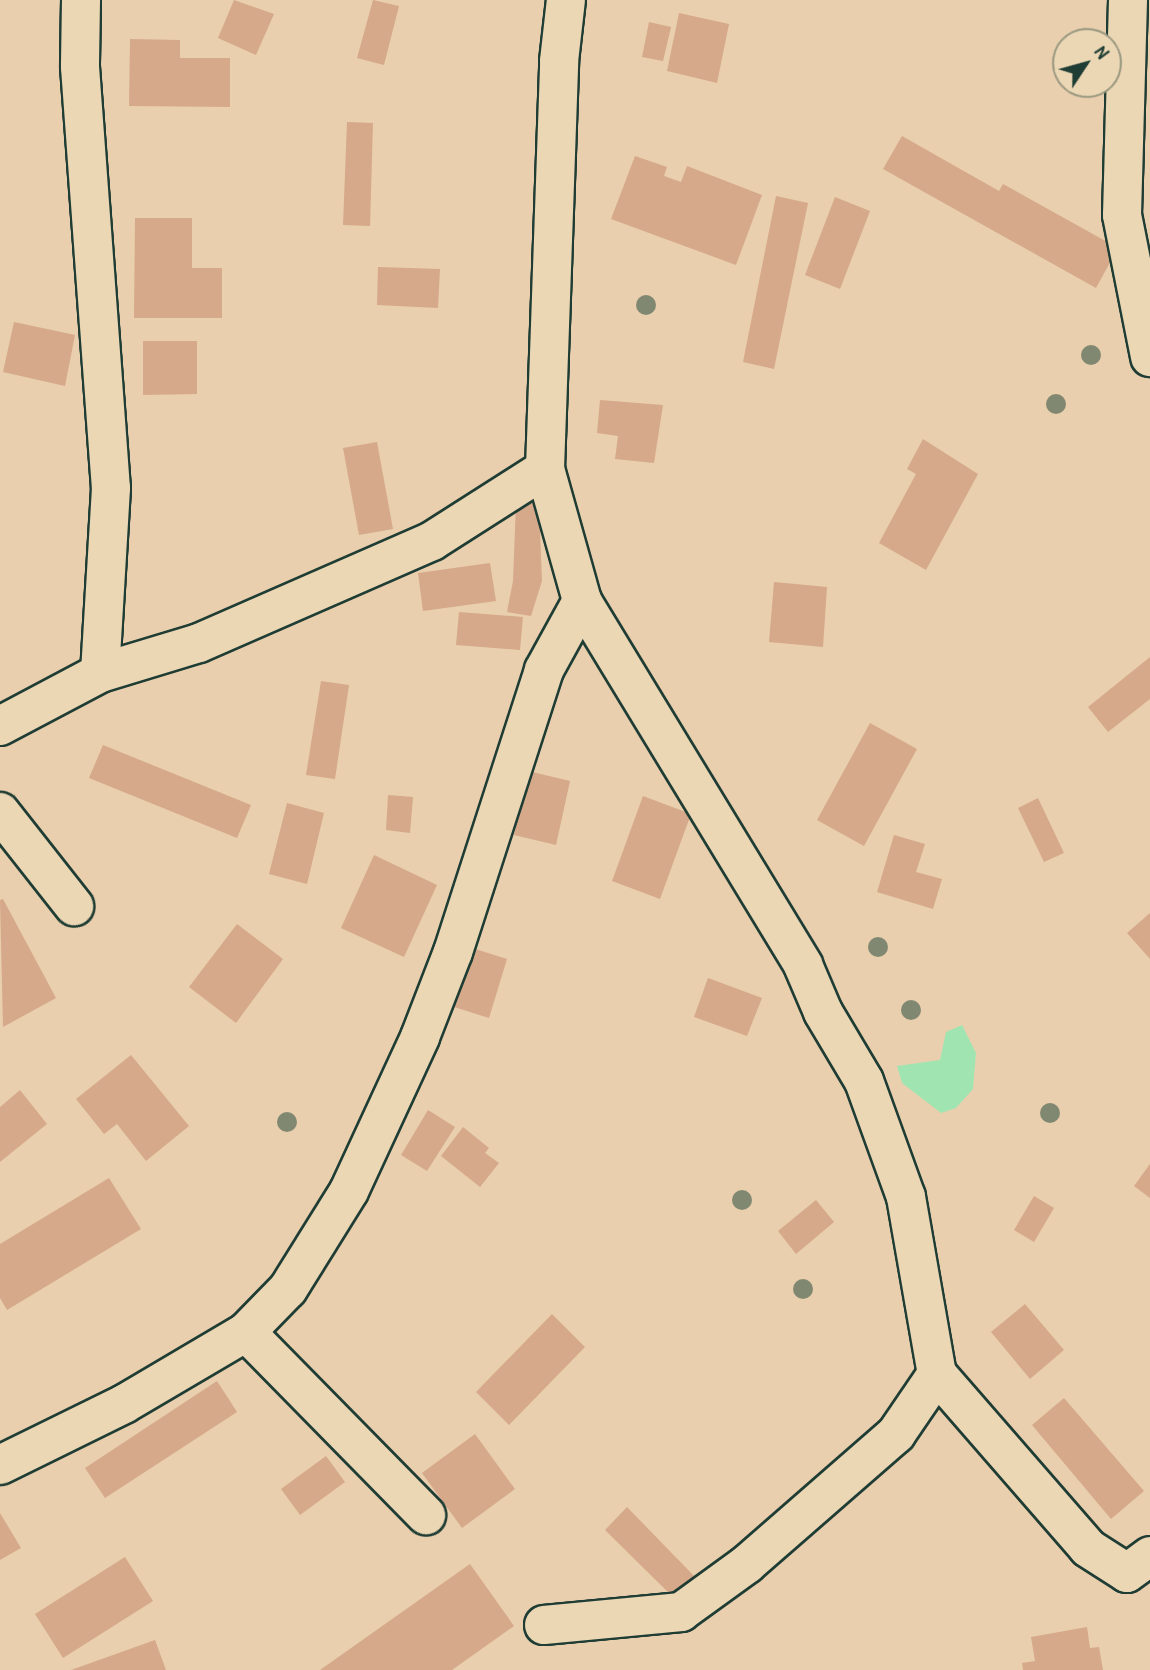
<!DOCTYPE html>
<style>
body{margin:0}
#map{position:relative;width:1150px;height:1670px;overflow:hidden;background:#e9cfad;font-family:"Patrick Hand",sans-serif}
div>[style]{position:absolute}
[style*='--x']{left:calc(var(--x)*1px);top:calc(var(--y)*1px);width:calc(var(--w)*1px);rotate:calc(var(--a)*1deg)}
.green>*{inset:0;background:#a0e5b1}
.building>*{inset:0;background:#d5a98a}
.roads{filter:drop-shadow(2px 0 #1f3d34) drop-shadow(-2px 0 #1f3d34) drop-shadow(0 2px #1f3d34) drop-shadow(0 -2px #1f3d34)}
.minor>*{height:38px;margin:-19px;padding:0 19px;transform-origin:19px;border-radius:19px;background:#ecd7b5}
.trees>*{width:20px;height:20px;margin:-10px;border-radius:50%;background:#818871}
span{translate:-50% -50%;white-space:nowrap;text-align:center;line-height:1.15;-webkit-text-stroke:6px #ecd7b5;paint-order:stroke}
.north{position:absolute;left:1052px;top:28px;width:70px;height:70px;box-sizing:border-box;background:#ecd7b5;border:2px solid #9a9981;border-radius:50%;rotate:54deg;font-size:19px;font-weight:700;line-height:28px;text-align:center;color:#1f3d34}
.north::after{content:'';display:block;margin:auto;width:24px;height:32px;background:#1f3d34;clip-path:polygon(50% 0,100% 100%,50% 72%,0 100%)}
</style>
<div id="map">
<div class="green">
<div style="clip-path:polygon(962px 1025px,976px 1053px,973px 1089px,956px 1108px,941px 1113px,902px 1083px,897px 1066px,940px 1060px,946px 1032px)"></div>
</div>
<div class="building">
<div style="clip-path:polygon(234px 0,274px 14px,256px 55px,218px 38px)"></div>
<div style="clip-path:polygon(373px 0,399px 6px,384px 65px,357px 58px)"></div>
<div style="clip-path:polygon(679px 13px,729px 24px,717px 83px,667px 71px)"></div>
<div style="clip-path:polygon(649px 22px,671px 27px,663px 61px,642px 57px)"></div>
<div style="clip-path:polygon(130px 39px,180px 40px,180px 58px,230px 58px,230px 107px,129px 106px)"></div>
<div style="clip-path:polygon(347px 122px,373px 123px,370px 226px,343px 225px)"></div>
<div style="clip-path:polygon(902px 136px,999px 191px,1003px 184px,1118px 248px,1096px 288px,883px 169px)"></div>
<div style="clip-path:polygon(635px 156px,667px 167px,664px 176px,681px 182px,687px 166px,762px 195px,736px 265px,611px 219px)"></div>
<div style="clip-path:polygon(776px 196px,808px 203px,774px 369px,743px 362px)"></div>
<div style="clip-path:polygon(835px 197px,870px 211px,840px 289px,805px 275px)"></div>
<div style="clip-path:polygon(135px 218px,192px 218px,192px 268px,222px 268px,222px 318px,134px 318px)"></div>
<div style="clip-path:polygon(378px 267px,440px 269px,438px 308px,377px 305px)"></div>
<div style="clip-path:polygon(14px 322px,75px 335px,65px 386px,3px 372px)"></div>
<div style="clip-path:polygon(143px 341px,197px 341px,197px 394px,143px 395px)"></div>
<div style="clip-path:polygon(600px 400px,663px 405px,654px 463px,615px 459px,618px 436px,597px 433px)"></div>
<div style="clip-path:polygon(923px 439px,978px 474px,926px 570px,879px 543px,916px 474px,907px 469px)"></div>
<div style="clip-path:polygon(377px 442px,393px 529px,359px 535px,343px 448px)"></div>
<div style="clip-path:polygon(516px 503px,539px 504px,542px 581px,531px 616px,507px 612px,513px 581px)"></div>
<div style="clip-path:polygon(490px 563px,496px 601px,423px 611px,418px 573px)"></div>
<div style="clip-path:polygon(774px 582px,827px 587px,823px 647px,769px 642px)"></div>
<div style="clip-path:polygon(459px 612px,523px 617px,520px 650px,456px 645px)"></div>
<div style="clip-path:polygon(1150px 657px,1150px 699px,1108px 732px,1088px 707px)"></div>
<div style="clip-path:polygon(321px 681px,349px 685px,335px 779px,306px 775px)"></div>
<div style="clip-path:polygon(870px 723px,917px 749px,864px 846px,817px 820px)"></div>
<div style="clip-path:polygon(103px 745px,251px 805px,237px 838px,89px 778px)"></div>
<div style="clip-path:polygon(528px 771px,570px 781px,556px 845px,514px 835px)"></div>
<div style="clip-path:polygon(388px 795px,413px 797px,410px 833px,386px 830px)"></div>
<div style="clip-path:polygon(643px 796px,691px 814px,660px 899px,612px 881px)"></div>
<div style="clip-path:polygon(1038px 798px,1064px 853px,1044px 862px,1018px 808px)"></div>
<div style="clip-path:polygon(287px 803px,324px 813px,307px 884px,269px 874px)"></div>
<div style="clip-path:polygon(894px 835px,925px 844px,916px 872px,942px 879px,933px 909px,877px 892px)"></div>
<div style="clip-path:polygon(374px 855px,437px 885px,404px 957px,341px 928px)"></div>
<div style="clip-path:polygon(3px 899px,56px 998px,3px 1027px,0 900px)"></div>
<div style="clip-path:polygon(1150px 913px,1150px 959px,1127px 933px)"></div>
<div style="clip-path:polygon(237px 924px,283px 959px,236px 1023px,189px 987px)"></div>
<div style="clip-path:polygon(472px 948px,507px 959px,489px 1018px,454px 1007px)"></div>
<div style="clip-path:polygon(708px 978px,762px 998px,747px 1036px,694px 1017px)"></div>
<div style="clip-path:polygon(131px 1055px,189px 1126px,146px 1161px,117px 1124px,104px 1134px,76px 1099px)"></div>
<div style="clip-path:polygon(20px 1090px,47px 1124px,0 1162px,0 1107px)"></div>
<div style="clip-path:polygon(428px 1110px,455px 1127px,427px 1171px,401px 1155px)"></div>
<div style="clip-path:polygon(463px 1127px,489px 1148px,485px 1153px,499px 1163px,480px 1187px,441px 1156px)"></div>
<div style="clip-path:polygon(1150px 1164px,1150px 1198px,1134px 1186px)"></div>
<div style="clip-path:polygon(109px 1178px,141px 1229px,7px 1310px,0 1298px,0 1244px)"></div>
<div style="clip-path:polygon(1034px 1196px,1054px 1208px,1034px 1242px,1014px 1230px)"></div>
<div style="clip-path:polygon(816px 1200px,834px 1222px,796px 1254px,778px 1231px)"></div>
<div style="clip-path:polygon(1025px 1304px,1064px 1350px,1030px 1379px,991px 1332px)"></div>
<div style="clip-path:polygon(552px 1314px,585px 1347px,509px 1425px,476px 1392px)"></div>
<div style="clip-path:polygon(217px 1381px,237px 1412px,105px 1498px,85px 1468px)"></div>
<div style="clip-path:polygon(1064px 1398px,1144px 1491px,1111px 1519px,1032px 1425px)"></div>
<div style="clip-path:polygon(475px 1434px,515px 1489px,462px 1528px,422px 1473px)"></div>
<div style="clip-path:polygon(326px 1456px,345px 1482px,300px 1515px,281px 1489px)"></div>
<div style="clip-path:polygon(627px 1507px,696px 1578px,675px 1599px,605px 1530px)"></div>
<div style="clip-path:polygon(0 1513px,21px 1548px,0 1560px)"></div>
<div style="clip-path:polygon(125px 1557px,153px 1601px,63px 1658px,35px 1614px)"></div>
<div style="clip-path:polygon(470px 1564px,514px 1626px,452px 1670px,320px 1670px)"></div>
<div style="clip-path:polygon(1087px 1627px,1090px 1648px,1099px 1647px,1103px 1670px,1023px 1670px,1022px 1663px,1035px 1661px,1031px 1637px)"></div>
<div style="clip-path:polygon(155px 1640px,166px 1670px,71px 1670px)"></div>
</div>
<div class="roads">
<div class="minor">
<div style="--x:81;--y:0;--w:67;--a:90.9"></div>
<div style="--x:80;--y:67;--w:422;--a:85.8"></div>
<div style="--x:111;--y:488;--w:185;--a:93.4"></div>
<div style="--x:1128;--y:0;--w:215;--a:91.6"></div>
<div style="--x:1122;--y:215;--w:145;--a:78.8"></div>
<div style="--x:545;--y:469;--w:137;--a:74.3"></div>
<div style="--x:582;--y:601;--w:426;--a:58.7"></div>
<div style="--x:803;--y:965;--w:51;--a:66.9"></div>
<div style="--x:823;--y:1012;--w:80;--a:59.3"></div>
<div style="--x:864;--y:1081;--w:123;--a:70.1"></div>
<div style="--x:906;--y:1197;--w:180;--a:80.1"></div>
<div style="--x:937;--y:1374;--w:230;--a:49"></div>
<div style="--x:1088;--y:1548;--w:46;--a:32.7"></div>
<div style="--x:1127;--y:1573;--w:29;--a:-36"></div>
<div style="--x:0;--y:726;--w:113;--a:-27.9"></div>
<div style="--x:100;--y:673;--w:103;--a:-16.9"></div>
<div style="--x:199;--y:643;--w:254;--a:-23.6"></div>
<div style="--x:432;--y:541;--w:134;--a:-32.5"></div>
<div style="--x:545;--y:469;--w:408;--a:-88"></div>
<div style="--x:559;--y:61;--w:61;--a:-83.5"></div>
<div style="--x:0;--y:812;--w:120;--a:51.8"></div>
<div style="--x:246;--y:1332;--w:257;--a:45.5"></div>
<div style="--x:0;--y:1465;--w:138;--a:-26.2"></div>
<div style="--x:124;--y:1404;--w:142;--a:-30.5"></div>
<div style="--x:246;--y:1332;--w:60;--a:-45.7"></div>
<div style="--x:288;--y:1289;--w:115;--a:-58.1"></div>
<div style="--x:349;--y:1191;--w:170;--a:-65.2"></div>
<div style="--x:420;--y:1037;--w:91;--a:-68.8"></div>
<div style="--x:453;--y:952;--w:296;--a:-72.1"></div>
<div style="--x:544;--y:670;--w:79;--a:-61.2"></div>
<div style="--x:544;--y:1625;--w:138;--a:-5.4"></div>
<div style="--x:681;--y:1612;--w:82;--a:-36"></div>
<div style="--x:747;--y:1564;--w:198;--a:-41.1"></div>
<div style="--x:896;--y:1434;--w:73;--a:-55.7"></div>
</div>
</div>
<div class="trees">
<div style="left:646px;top:305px"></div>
<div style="left:1091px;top:355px"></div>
<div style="left:1056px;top:404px"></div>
<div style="left:878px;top:947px"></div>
<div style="left:911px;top:1010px"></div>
<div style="left:1050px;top:1113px"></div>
<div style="left:287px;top:1122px"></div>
<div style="left:742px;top:1200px"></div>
<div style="left:803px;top:1289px"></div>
</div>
<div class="north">N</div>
</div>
